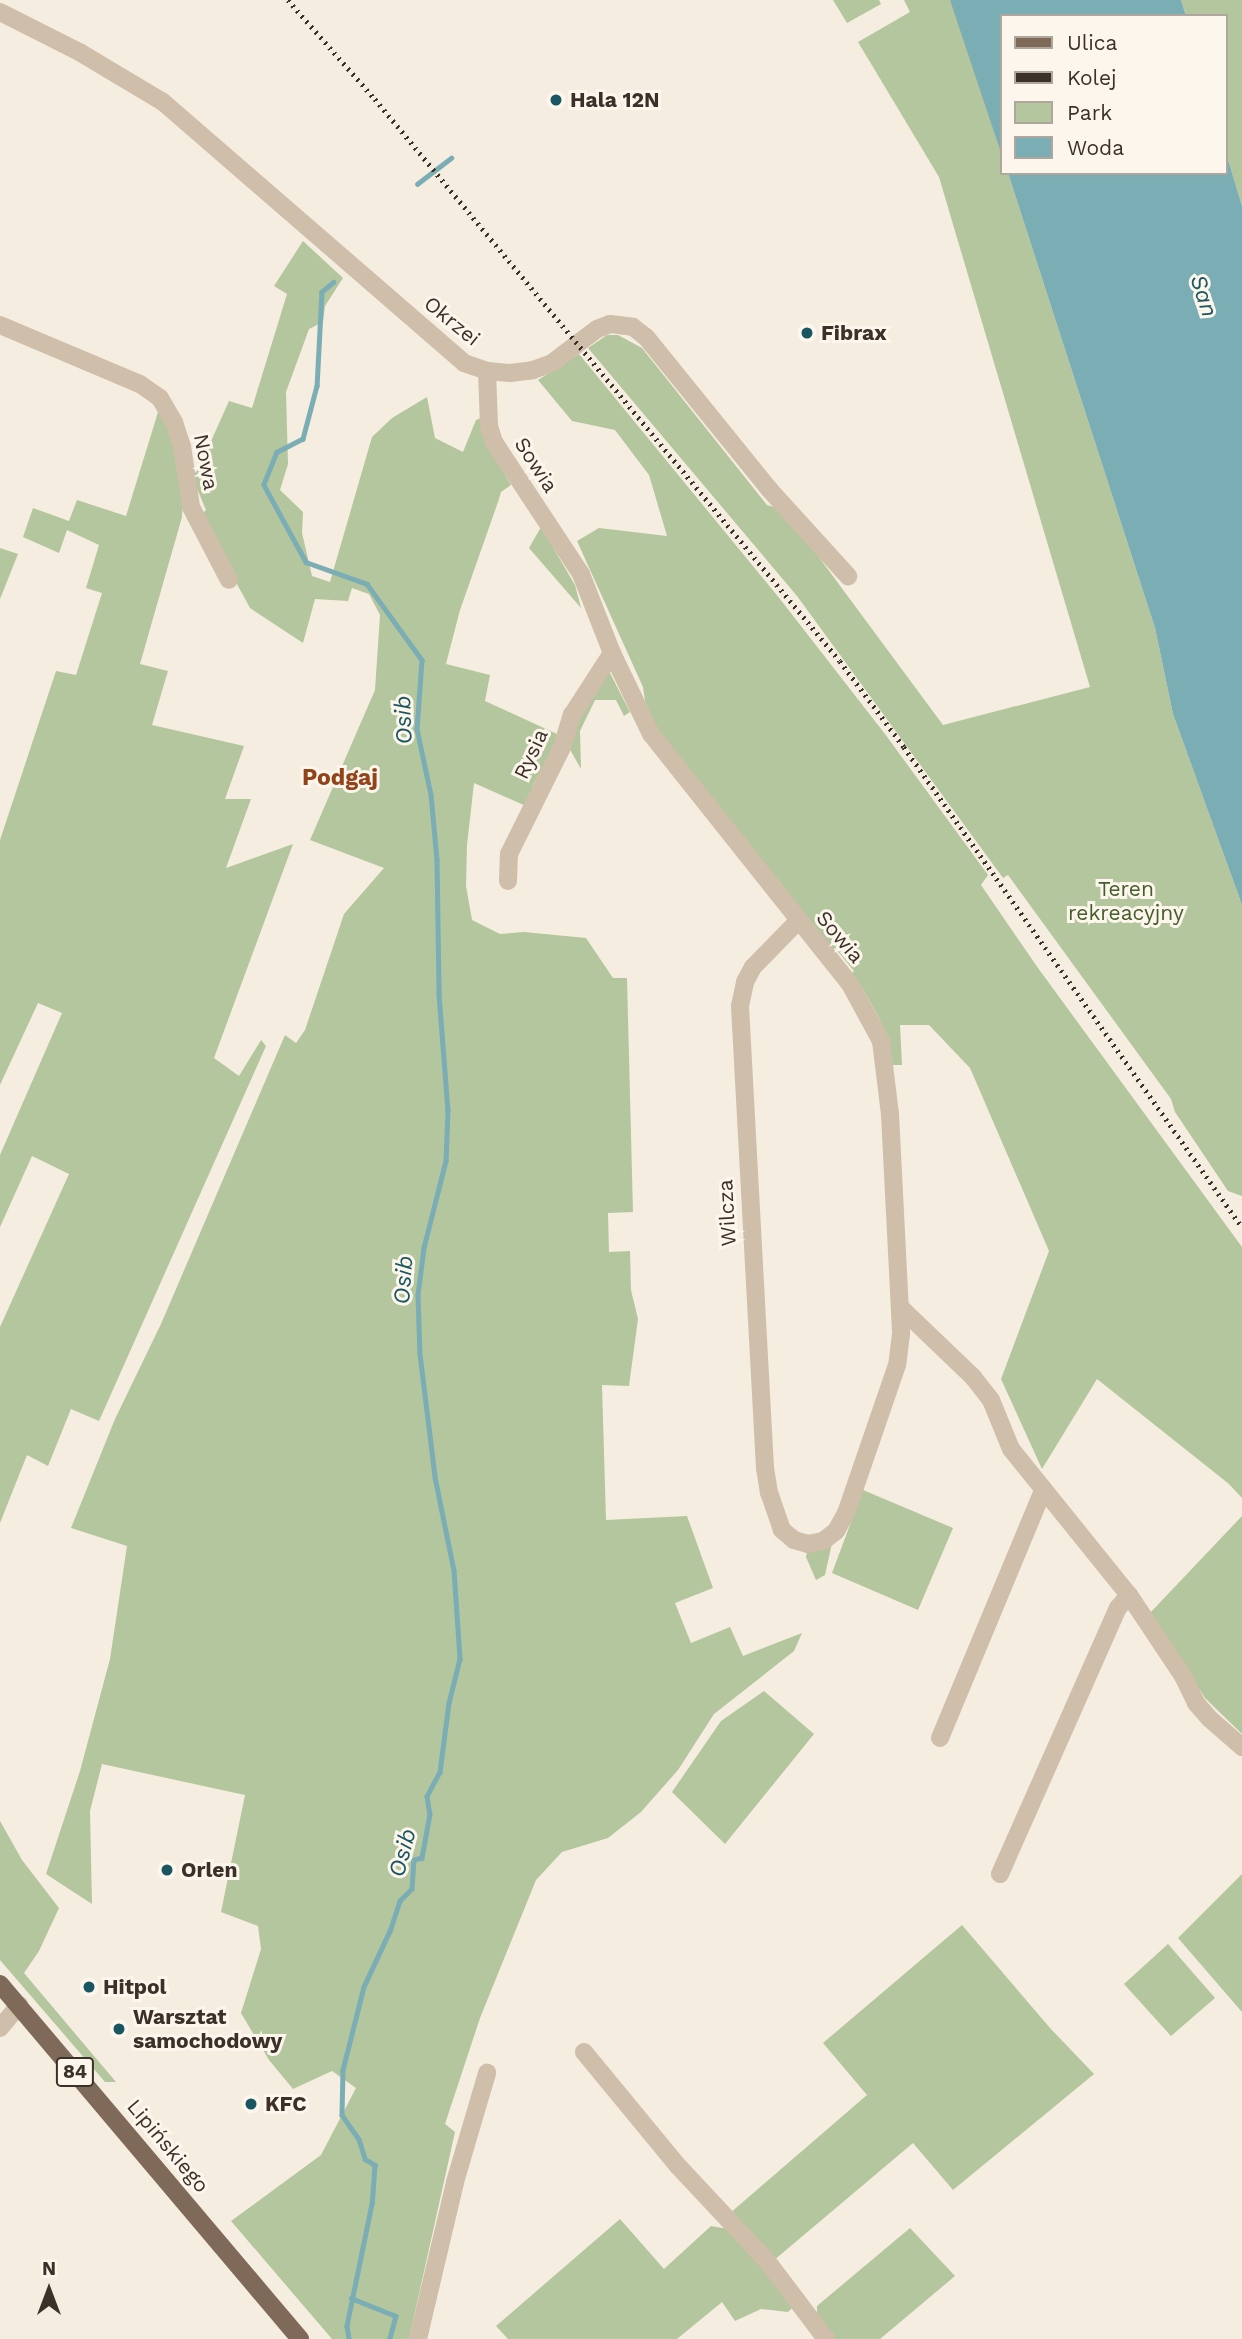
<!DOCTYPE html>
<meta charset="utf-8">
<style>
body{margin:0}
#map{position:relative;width:1242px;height:2339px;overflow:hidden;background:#f5eddf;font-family:"Work Sans",sans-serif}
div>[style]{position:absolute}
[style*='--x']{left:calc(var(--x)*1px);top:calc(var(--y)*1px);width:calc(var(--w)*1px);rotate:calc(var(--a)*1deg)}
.green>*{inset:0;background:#b4c69d}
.water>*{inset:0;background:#7badb5}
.stream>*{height:4.5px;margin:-2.25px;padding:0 2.25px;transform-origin:2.25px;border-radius:2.25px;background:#7badb5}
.minor>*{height:18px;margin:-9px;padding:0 9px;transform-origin:9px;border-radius:9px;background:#cfbea9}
.major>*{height:18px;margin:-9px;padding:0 9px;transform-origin:9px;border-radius:9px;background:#7f6a59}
.rail>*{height:4.5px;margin-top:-2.25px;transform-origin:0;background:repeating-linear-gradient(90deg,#3c3129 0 2px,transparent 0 7px)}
.dots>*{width:19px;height:19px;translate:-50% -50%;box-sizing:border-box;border:4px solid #fcf6ec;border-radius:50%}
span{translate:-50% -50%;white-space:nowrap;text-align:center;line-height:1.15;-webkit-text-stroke:6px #fcf6ec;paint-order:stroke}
.shield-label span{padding:2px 5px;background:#fcf6ec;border:2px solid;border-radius:5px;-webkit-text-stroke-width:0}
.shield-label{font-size:19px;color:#3c3129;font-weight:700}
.poi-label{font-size:21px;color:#3c3129;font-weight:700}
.left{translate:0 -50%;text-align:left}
.street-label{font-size:21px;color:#3c3129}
.park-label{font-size:21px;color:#455c2b}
.water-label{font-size:23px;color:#1a5662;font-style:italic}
.neighbourhood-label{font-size:23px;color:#93431a;font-weight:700}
.legend{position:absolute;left:1000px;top:14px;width:228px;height:161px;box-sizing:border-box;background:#fcf6ec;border:2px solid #afa79e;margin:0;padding:9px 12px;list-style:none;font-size:21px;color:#3c3129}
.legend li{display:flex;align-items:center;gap:14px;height:35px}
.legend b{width:35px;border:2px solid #afa79e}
.north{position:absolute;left:14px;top:2255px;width:70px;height:70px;-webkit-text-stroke:5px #fcf6ec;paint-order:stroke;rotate:0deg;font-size:19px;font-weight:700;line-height:28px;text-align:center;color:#3c3129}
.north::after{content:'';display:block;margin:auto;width:24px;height:32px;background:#3c3129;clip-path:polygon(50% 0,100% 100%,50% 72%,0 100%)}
</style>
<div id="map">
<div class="green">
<div style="clip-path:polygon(833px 0,879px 0,881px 4px,847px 23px)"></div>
<div style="clip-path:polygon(904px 0,950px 0,958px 19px,1002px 156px,1002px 173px,1008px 173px,1155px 628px,1173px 714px,1242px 905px,1242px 1196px,1228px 1191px,1175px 1112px,1171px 1099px,1008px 875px,1003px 878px,797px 596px,588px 348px,607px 335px,618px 335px,642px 348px,767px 505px,784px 510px,943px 725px,1090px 687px,939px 177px,858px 42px,910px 12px)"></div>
<div style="clip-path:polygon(1181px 0,1242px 0,1242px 206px,1226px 153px,1226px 16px,1186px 16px)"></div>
<div style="clip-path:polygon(303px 241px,343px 278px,325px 306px,323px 322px,309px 329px,286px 392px,288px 464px,280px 490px,303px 512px,302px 533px,312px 576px,330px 582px,372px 437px,392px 418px,427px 397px,435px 438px,463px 452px,476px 420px,481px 418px,490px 449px,511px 485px,501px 492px,498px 502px,460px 610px,446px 664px,490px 675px,485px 701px,557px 734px,558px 742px,534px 783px,526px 806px,474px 783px,467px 845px,466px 886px,472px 920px,500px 934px,524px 932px,586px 938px,613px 978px,627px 978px,633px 1212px,608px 1213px,609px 1252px,630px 1251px,631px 1290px,638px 1319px,629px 1386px,602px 1385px,606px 1520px,687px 1516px,713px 1588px,675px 1603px,691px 1643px,730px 1627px,743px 1656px,802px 1633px,794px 1651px,714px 1714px,678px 1770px,641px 1812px,608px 1838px,562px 1852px,536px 1880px,480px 2018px,445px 2124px,455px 2132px,409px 2339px,332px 2339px,231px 2221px,321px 2155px,356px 2088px,332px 2071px,293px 2089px,269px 2060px,241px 2013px,261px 1949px,258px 1926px,221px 1912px,245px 1795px,102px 1764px,90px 1811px,92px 1904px,46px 1874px,80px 1771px,110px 1659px,127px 1546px,71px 1528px,115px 1419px,161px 1324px,285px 1035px,296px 1043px,305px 1030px,344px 914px,384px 868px,310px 840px,375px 690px,380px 615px,369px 594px,352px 588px,348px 601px,315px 599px,303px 643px,250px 608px,200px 516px,206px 510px,192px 477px,199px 468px,229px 401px,252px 408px,287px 294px,274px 286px)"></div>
<div style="clip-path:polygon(579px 354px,780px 599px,885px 734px,988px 875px,981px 885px,1038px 968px,1242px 1247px,1242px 1498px,1229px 1484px,1097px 1379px,1042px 1469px,1001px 1379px,1049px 1251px,970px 1068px,929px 1025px,900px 1025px,902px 1065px,893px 1065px,880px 1020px,863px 989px,850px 975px,854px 971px,835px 948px,831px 951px,671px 752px,647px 714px,643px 687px,577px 541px,599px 528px,667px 536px,649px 475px,615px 430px,572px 421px,538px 380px)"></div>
<div style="clip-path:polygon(159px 409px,169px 424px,183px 491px,182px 517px,140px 664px,168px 671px,152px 725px,244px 746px,225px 799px,251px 799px,226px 868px,293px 844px,214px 1058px,239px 1076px,261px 1040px,266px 1046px,99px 1421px,71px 1409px,48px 1466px,27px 1455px,0 1523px,0 1327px,69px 1174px,32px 1156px,0 1227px,0 1155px,62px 1013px,38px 1003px,0 1085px,0 840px,56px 671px,76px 675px,102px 593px,86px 588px,99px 545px,67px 530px,59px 553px,23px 537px,33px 508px,69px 521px,77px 500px,126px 516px)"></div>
<div style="clip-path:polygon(541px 527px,575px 585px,581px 608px,529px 548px)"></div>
<div style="clip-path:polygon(0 548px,18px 554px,0 599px)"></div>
<div style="clip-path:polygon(609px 671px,630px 712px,624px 716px,616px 700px,595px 700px,580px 731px,581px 769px,568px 746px,585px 701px)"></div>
<div style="clip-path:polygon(863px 1490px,953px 1528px,918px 1610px,832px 1573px)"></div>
<div style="clip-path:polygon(1242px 1516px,1242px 1734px,1205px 1698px,1150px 1613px)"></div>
<div style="clip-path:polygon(832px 1543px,825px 1575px,816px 1580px,806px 1557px,807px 1552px)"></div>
<div style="clip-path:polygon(764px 1691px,814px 1734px,725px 1844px,672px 1792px,721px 1721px)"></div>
<div style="clip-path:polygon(0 1821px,22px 1860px,59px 1908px,39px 1951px,24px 1973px,116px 2082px,105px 2082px,0 1960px)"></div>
<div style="clip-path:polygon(1242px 1874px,1242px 2012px,1178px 1938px)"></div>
<div style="clip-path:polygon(962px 1925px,1050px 2028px,1094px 2074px,953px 2190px,913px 2143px,773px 2261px,729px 2214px,867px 2095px,823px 2043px)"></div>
<div style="clip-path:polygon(1168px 1944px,1215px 1998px,1171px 2036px,1124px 1984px)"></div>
<div style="clip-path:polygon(620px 2219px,664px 2269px,711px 2226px,728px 2229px,761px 2262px,793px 2307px,788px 2312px,761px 2309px,735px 2321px,722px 2302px,677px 2339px,508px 2339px,496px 2326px)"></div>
<div style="clip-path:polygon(910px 2228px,955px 2276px,880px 2339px,833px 2339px,817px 2321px,817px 2306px)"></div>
</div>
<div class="water">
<div style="clip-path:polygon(950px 0,1181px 0,1186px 16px,1002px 16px,1002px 156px)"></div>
<div style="clip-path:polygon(1226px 153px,1242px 206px,1242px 905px,1173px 714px,1155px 628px,1008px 173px,1226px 173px)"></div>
</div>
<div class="stream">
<div style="--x:417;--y:184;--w:43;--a:-37.4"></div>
<div style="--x:334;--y:282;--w:16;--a:140"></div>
<div style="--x:322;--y:292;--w:94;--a:93"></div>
<div style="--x:317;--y:386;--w:55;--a:104.8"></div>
<div style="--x:303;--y:439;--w:29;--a:153"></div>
<div style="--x:277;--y:452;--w:35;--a:112"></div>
<div style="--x:264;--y:485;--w:88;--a:61.4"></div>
<div style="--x:306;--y:562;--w:65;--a:19.8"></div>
<div style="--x:367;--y:584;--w:94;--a:54.1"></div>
<div style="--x:422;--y:660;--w:69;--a:94.1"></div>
<div style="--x:417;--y:729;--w:67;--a:78"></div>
<div style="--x:431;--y:795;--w:65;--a:84.7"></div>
<div style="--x:437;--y:860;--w:134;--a:89.1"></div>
<div style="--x:439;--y:994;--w:116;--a:85.6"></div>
<div style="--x:448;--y:1110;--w:51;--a:92.2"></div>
<div style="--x:446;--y:1161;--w:90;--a:104.2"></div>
<div style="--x:424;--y:1248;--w:47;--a:97.3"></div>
<div style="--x:418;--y:1295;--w:59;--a:88.1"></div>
<div style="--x:420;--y:1354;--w:124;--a:83"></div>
<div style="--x:435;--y:1477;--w:95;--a:78.5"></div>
<div style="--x:454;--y:1570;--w:89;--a:86.1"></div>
<div style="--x:460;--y:1659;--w:45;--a:104"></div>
<div style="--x:449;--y:1703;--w:70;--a:97.4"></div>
<div style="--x:440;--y:1772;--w:27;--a:118"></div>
<div style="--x:427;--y:1796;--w:18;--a:81"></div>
<div style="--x:430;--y:1814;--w:45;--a:100.3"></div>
<div style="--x:422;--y:1858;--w:8;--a:166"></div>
<div style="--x:414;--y:1860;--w:29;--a:94"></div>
<div style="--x:412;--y:1889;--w:17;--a:135"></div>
<div style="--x:400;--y:1901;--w:32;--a:108"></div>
<div style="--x:390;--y:1931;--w:62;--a:114.9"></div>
<div style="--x:364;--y:1987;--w:86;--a:104.2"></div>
<div style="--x:343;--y:2070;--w:45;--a:91.3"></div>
<div style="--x:342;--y:2115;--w:29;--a:55"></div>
<div style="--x:359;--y:2139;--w:21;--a:73"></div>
<div style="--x:365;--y:2159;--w:12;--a:31"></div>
<div style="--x:375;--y:2165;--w:39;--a:94"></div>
<div style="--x:372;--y:2204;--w:125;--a:101.6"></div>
<div style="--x:347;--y:2326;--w:13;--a:81"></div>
<div style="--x:351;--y:2298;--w:48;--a:21.8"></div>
<div style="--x:396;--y:2316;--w:24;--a:105"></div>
</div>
<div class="minor">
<div style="--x:0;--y:12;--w:91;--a:26.8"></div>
<div style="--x:81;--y:53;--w:96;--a:30.9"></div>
<div style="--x:163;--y:102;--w:398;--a:40.9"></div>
<div style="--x:464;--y:363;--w:24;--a:19"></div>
<div style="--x:487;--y:371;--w:23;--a:5"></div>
<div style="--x:510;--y:373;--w:23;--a:-7"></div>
<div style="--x:533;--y:370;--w:20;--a:-20"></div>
<div style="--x:552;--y:363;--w:56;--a:-37.1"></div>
<div style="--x:597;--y:329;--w:14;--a:-21"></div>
<div style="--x:610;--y:324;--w:23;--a:7"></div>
<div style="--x:633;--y:327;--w:16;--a:38"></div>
<div style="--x:646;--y:337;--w:196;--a:51"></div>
<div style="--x:769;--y:489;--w:118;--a:47.8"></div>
<div style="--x:0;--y:325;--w:152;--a:22.9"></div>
<div style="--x:140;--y:384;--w:24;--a:35"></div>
<div style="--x:160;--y:398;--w:28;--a:60"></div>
<div style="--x:174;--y:422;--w:25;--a:72"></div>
<div style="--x:182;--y:446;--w:62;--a:81.6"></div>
<div style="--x:191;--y:507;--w:82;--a:62.5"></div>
<div style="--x:487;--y:371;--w:55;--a:87.9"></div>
<div style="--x:489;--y:426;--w:17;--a:73"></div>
<div style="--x:494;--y:442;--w:158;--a:56.6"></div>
<div style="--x:581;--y:574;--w:85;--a:68.6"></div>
<div style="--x:612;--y:653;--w:90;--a:64.3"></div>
<div style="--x:651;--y:734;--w:320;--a:51.5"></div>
<div style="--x:850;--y:984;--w:65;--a:61.5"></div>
<div style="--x:881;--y:1041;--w:74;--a:83"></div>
<div style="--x:890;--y:1114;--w:220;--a:87.1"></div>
<div style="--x:901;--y:1334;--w:31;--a:97"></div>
<div style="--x:897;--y:1365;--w:157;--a:109"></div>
<div style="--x:846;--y:1513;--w:21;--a:119"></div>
<div style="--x:836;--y:1531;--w:16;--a:142"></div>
<div style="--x:823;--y:1541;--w:15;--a:169"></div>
<div style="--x:808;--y:1544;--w:15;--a:-164"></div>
<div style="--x:794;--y:1540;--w:16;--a:-140"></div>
<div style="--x:782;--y:1530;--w:39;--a:-109"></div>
<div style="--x:769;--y:1493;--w:25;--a:-99"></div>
<div style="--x:765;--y:1468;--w:463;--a:-93.1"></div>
<div style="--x:740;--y:1006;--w:25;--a:-78"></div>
<div style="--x:745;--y:982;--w:17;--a:-62"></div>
<div style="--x:753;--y:967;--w:64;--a:-45.6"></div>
<div style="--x:508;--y:881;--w:27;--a:-88"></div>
<div style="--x:509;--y:854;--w:119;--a:-63.6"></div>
<div style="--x:562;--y:747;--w:34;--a:-73"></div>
<div style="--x:572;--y:715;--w:74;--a:-57.2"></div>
<div style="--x:902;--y:1309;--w:98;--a:43.8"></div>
<div style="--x:973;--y:1377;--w:29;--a:52"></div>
<div style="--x:991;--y:1400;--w:53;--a:67.8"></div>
<div style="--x:1011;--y:1449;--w:188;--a:51.1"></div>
<div style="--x:1129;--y:1595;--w:97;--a:56.3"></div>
<div style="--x:1183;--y:1676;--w:30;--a:64"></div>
<div style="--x:1196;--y:1703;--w:21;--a:49"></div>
<div style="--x:1210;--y:1719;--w:43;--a:41.2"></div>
<div style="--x:940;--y:1738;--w:269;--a:-67.4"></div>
<div style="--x:1000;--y:1874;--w:291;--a:-66.1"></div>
<div style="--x:1118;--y:1608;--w:17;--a:-50"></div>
<div style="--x:0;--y:2028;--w:30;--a:-50"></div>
<div style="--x:584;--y:2052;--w:148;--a:50.5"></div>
<div style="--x:678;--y:2166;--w:130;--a:46.9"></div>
<div style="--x:767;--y:2261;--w:98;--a:52.9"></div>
<div style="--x:418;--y:2339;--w:161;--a:-76.7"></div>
<div style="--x:455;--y:2182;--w:114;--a:-73.6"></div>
</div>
<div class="major">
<div style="--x:0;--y:1984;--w:465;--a:49.8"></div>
</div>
<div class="rail">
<div style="--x:288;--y:0;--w:132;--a:48.7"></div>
<div style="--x:375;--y:99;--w:729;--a:50.4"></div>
<div style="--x:840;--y:661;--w:107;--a:53.3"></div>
<div style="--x:904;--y:747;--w:587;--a:54.85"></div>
</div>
<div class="dots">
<div style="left:556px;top:100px;background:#1a5662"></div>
<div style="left:807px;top:333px;background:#1a5662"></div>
<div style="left:167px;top:1870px;background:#1a5662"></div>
<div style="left:89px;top:1987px;background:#1a5662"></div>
<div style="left:119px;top:2029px;background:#1a5662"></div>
<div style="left:251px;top:2104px;background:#1a5662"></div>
</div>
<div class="shield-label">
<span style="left:75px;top:2072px">84</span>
</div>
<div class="poi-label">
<span class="left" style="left:570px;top:100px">Hala 12N</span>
<span class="left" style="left:821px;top:333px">Fibrax</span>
<span class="left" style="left:181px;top:1870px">Orlen</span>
<span class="left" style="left:103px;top:1987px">Hitpol</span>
<span class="left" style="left:133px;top:2029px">Warsztat<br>samochodowy</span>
<span class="left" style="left:265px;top:2104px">KFC</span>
</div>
<div class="street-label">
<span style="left:452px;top:321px;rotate:39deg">Okrzei</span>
<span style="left:206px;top:462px;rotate:79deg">Nowa</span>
<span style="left:536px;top:465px;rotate:57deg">Sowia</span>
<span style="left:531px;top:754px;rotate:-65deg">Rysia</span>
<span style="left:840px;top:937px;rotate:50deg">Sowia</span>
<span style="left:727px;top:1213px;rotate:-93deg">Wilcza</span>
<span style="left:168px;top:2146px;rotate:50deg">Lipińskiego</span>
</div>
<div class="park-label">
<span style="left:1126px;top:901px">Teren<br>rekreacyjny</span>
</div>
<div class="water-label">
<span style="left:1203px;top:296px;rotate:72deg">San</span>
<span style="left:404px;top:720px;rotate:-92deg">Osib</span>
<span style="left:404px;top:1280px;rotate:-86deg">Osib</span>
<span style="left:403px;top:1853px;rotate:-75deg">Osib</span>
</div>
<div class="neighbourhood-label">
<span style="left:340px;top:778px">Podgaj</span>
</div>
<ul class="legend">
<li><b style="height:9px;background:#7f6a59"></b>Ulica</li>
<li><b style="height:9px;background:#3c3129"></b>Kolej</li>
<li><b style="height:19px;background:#b4c69d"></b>Park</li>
<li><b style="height:19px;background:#7badb5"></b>Woda</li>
</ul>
<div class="north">N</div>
</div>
